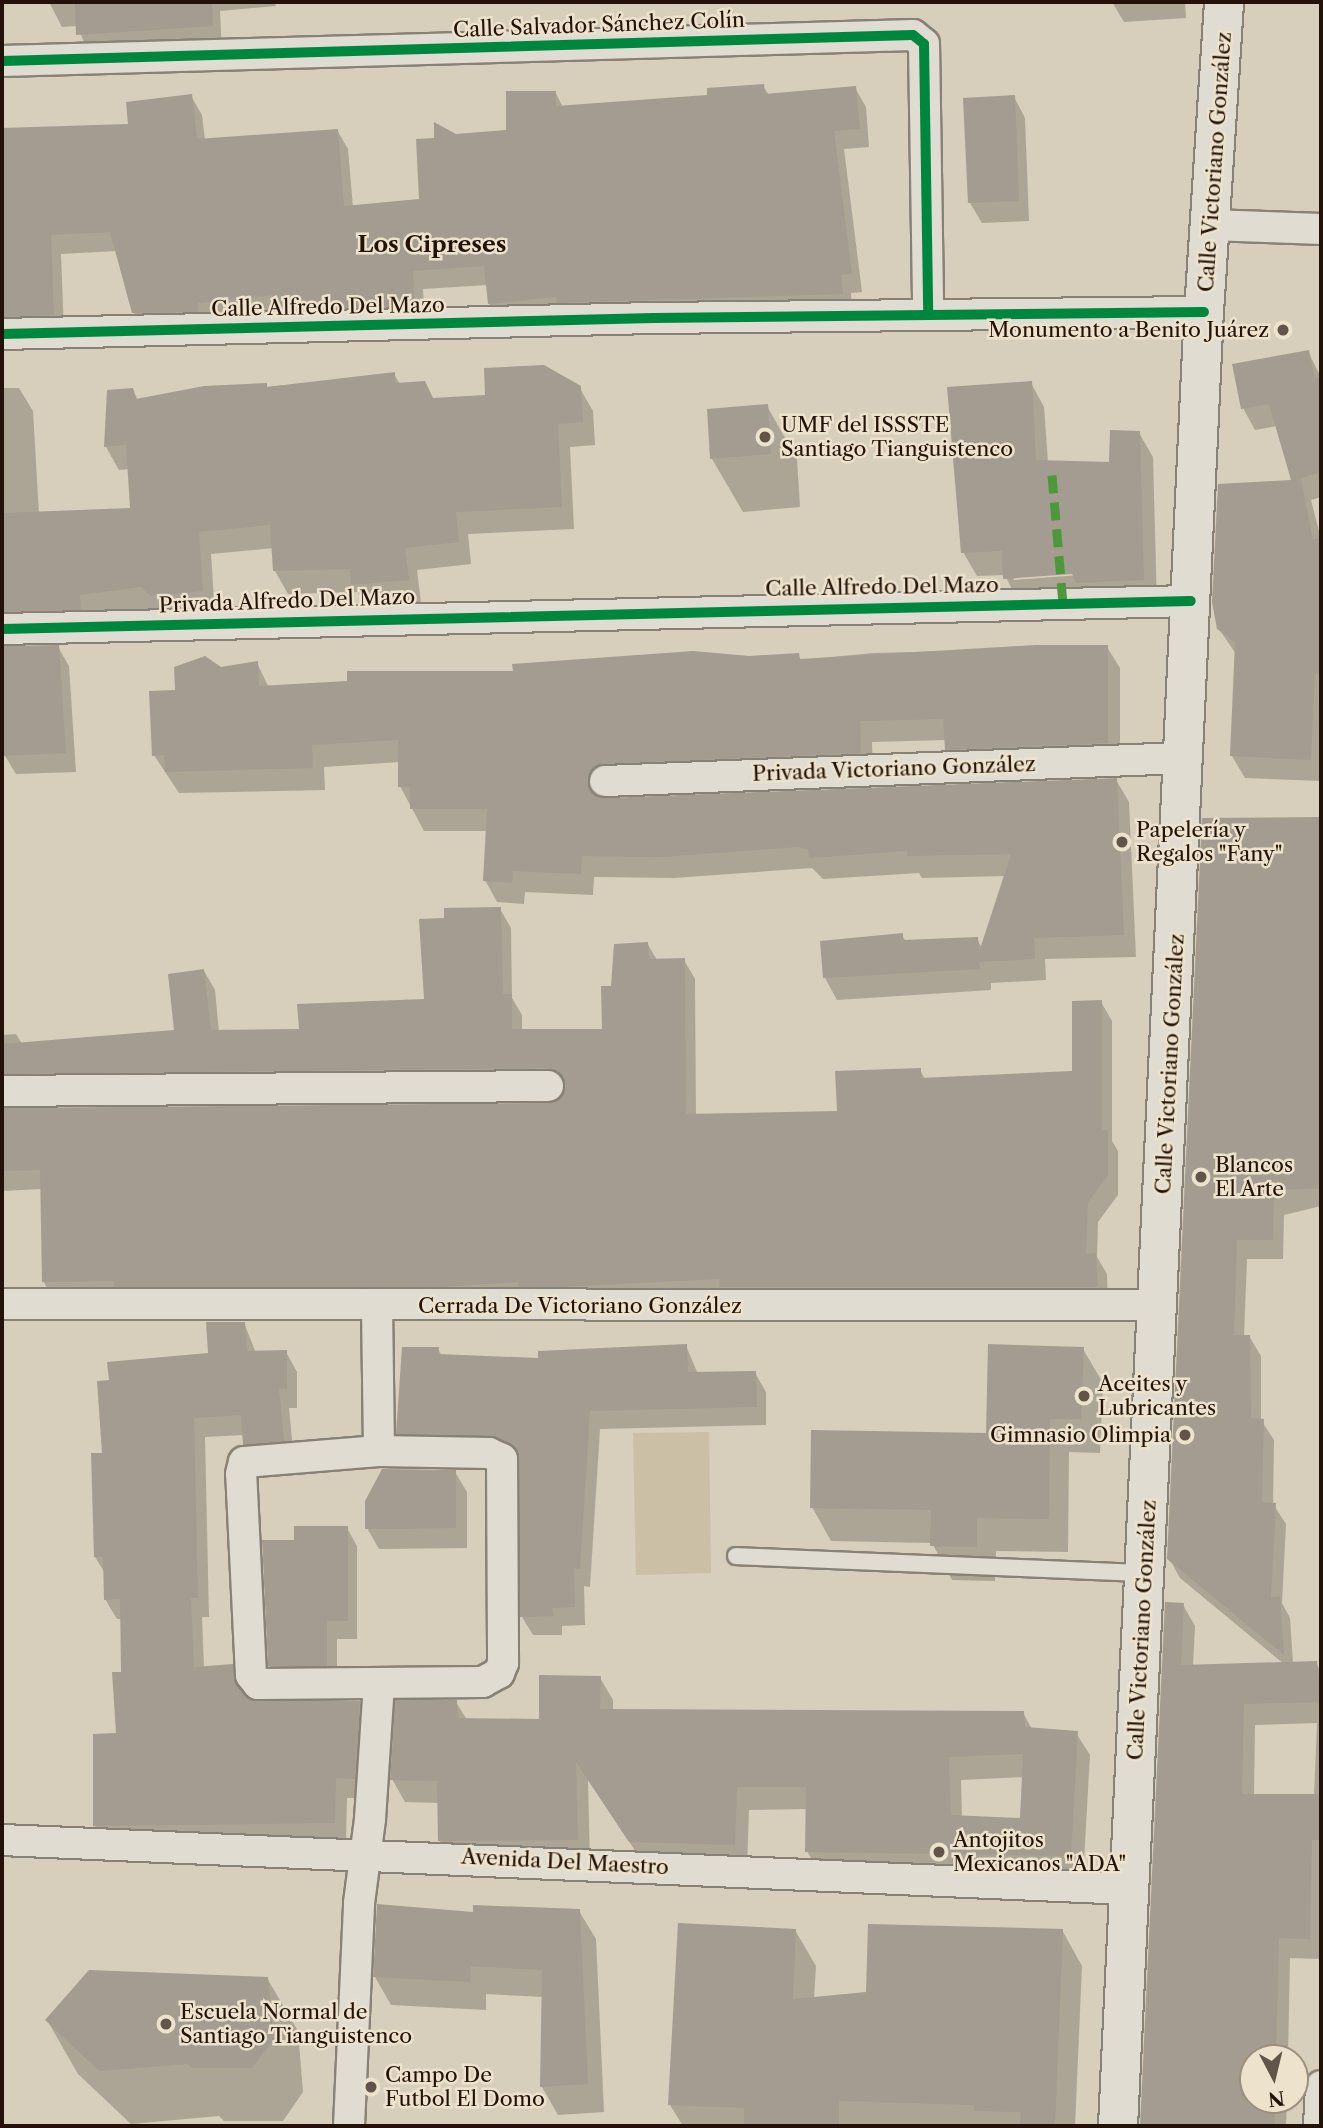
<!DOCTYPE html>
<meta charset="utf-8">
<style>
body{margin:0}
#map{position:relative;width:1323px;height:2128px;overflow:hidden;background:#d7cebb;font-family:"Libre Caslon Text",serif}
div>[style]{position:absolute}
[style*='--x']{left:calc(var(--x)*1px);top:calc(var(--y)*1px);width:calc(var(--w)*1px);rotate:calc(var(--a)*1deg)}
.green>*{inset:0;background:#cbbfa5}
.shadow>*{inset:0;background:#0003}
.building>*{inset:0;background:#a49c90}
.roads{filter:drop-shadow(2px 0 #888176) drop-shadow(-2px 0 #888176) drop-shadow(0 2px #888176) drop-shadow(0 -2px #888176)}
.service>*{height:16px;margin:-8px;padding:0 8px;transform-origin:8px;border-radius:8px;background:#e0dcd2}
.minor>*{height:30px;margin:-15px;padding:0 15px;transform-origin:15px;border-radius:15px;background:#e0dcd2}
.secondary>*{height:38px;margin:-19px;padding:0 19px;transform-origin:19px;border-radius:19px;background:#e0dcd2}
.quiet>*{height:9px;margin-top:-4.5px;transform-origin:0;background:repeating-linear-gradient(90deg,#4d983b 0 18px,transparent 0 27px)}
.cycleway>*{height:10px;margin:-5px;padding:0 5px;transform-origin:5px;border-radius:5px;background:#00873e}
.dots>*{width:19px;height:19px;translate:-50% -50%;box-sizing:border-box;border:4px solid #ede2cb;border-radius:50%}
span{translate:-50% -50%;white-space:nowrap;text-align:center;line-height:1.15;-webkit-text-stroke:5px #ede2cb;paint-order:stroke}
.street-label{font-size:21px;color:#22120a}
.poi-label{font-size:21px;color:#22120a}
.right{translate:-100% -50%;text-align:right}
.left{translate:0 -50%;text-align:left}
.neighbourhood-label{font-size:23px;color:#22120a;font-weight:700}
.frame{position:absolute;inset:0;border:4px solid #22120a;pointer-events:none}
.north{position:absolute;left:1239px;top:2044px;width:70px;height:70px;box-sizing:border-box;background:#ede2cb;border:2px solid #9c8f7e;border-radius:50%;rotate:173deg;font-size:19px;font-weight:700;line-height:28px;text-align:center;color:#22120a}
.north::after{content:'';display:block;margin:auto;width:24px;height:32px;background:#615448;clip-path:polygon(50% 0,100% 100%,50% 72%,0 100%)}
</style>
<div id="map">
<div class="green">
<div style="clip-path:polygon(709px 1432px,711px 1573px,636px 1575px,633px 1433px)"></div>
</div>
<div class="shadow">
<div style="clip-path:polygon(49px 2px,275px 2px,276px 6px,220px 11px,222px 52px,91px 58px,77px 26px,62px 27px)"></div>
<div style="clip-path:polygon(1112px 2px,1185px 2px,1186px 18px,1124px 22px)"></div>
<div style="clip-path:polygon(763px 86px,769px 95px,855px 88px,866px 107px,869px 147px,844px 149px,862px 292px,851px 293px,852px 312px,500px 322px,489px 303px,488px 285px,423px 289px,425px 325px,145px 332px,134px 313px,117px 251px,61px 254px,64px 333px,2px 336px,2px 129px,130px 126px,191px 96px,202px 115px,205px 140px,337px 130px,348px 149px,353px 207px,421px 200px,456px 136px,507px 132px,555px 92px,563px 107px,709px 97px)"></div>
<div style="clip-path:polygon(1014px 97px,1025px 118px,1029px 221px,982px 223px,970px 203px)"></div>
<div style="clip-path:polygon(1308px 352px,1321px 377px,1321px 497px,1311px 500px,1321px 539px,1321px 781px,1245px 778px,1232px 756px,1236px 654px,1219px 629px,1293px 481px,1277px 426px,1255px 430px,1243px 408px)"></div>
<div style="clip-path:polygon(394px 374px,400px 384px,434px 400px,579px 387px,593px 411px,595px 445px,570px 447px,574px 529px,468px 534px,471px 564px,417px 570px,421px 603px,366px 607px,358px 592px,288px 594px,275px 571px,274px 548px,211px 554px,215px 614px,165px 618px,155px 610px,93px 617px,2px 616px,2px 388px,19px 388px,33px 411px,39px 514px,132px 509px,129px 469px,119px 470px,106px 447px,108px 391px,132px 389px,138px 400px)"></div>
<div style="clip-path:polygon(evenodd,1031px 383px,1044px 407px,1048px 462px,1111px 464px,1139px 433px,1153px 457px,1157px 604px,1018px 602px,1005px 575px,977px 576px,963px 552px,1031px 383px,1080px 572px,1080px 575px,1014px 580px,1014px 576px,1080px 572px)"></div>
<div style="clip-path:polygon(767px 406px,797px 459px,800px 507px,743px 512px,712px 459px)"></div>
<div style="clip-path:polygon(58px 647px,69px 666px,76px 772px,16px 774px,5px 756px,2px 653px)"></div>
<div style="clip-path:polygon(1107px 647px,1120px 668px,1120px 765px,959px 771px,946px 740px,872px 742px,873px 775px,602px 794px,601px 799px,1116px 780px,1129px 802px,1136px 957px,1045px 959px,1046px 980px,991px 983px,991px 990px,837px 1000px,825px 978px,902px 935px,906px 942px,977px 939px,982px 948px,1006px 876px,922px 878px,919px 873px,823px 879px,812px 868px,674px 878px,594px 877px,593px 895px,525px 892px,524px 904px,497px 902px,485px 880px,487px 831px,424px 831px,400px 786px,400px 762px,324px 767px,325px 790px,179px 793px,154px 755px,177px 692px,221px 669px,257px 663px,269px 688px,798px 655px,801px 660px,873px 653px)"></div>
<div style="clip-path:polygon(evenodd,1204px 819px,1321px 819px,1321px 1206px,1284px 1215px,1283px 1259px,1247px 1259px,1244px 1336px,1249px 1336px,1261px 1356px,1261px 1420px,1274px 1440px,1273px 1504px,1286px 1524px,1282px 1603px,1290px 1618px,1293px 1664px,1316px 1663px,1321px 1672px,1321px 1959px,1290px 1958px,1288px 2058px,1253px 2058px,1253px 2100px,1287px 2100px,1286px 2126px,1142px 2126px,1166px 1604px,1183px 1605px,1195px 1626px,1193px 1666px,1284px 1664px,1180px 1578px,1169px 1558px,1204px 819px,1317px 1723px,1314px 1796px,1254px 1796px,1255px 1725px,1317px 1723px)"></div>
<div style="clip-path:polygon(500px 909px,511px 928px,512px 998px,522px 1015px,522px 1031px,603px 1031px,613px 988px,647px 943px,657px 960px,684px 960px,695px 979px,696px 1116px,838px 1113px,920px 1070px,925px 1079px,1074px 1072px,1101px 1002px,1112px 1021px,1112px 1141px,1118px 1151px,1118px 1195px,1098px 1222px,1097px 1257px,1107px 1274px,1108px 1306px,55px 1301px,43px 1281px,42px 1189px,2px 1191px,2px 1110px,548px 1105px,559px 1102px,565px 1090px,2px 1098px,2px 1035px,16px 1034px,22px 1044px,176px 1032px,204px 971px,215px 990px,219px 1032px,301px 1031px,425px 1001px,446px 920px)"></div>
<div style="clip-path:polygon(244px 1323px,256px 1353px,286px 1352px,297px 1372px,297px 1408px,289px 1408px,294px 1461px,256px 1464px,244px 1435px,205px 1437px,209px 1617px,202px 1617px,204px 1668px,232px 1666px,245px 1694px,257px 1703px,359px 1702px,371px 1722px,366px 1798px,347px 1798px,346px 1842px,106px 1846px,95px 1826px,118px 1735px,123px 1673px,122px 1619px,117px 1619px,105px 1599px,105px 1573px,95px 1557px,104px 1454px)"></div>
<div style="clip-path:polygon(686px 1346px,698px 1374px,755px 1373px,766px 1392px,766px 1425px,600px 1429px,590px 1587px,584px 1586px,585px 1625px,562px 1626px,562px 1635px,533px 1635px,522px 1617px,519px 1462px,501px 1454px,409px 1452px,398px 1433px,438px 1349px,442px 1356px,540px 1360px)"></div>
<div style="clip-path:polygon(1083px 1349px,1103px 1383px,1100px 1453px,1069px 1452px,1068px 1552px,996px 1551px,995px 1581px,952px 1580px,932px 1543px,831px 1541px,812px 1507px,988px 1435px)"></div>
<div style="clip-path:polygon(455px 1472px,467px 1492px,467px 1548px,379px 1549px,367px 1528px)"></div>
<div style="clip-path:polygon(347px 1528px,357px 1546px,357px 1639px,337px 1639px,337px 1683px,280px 1684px,270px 1666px,295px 1541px)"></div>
<div style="clip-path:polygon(evenodd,600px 1678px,613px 1700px,613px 1711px,1023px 1713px,1032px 1729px,1076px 1733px,1090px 1755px,1083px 1878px,820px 1874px,807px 1851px,808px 1809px,749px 1810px,747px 1867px,644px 1864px,588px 1780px,590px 1862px,453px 1864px,440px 1841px,439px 1803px,405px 1802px,392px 1779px,456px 1702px,467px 1720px,541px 1721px,600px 1678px,1024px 1777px,1022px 1819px,962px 1817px,961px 1780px,1024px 1777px)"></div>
<div style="clip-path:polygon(579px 1911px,596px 1939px,604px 2112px,558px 2115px,542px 2087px,543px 1997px,486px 1994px,486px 2010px,391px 2005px,375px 1977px)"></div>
<div style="clip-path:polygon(795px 1930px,816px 1966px,814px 1999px,868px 1994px,1062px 1930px,1082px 1966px,1075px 2126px,683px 2126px,670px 2105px)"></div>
<div style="clip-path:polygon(267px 1978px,298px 2031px,303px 2092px,283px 2121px,224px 2121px,219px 2116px,131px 2124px,78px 2074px,47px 2020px)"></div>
</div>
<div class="building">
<div style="clip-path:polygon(75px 2px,212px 2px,213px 26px,76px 35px)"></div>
<div style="clip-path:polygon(764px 84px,765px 94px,856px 86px,860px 129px,834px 131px,852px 273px,841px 275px,843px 294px,557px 303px,556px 297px,488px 304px,484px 266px,413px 271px,415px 306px,274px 310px,272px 295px,198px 303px,198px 312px,132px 313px,110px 232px,51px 235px,54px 315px,2px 317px,2px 128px,128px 124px,126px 102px,192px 94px,197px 139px,338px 129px,344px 206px,419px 199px,416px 139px,434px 138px,434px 122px,456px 134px,506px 130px,506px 91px,556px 91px,556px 106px,707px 95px,707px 88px)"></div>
<div style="clip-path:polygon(1015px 95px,1019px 201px,968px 203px,963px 98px)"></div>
<div style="clip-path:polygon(1309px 350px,1315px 378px,1321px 377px,1321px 472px,1295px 480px,1301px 479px,1313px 540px,1321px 537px,1321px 673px,1315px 674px,1311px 760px,1230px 756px,1235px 642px,1217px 629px,1212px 602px,1218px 484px,1291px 480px,1269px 404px,1241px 409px,1232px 364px)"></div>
<div style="clip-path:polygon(544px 365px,581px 386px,583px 422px,558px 424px,562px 507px,456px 512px,459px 542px,405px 548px,409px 580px,351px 585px,350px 569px,273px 571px,270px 525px,199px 532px,203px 591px,150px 596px,141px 587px,80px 595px,81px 610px,2px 612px,2px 513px,130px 508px,126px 445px,104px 447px,107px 390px,133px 388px,136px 399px,204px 386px,267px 383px,267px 387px,395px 372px,395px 383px,425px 381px,433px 398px,485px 395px,484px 368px)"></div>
<div style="clip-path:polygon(1032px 381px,1036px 460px,1109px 462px,1110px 430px,1140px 431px,1144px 580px,1076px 583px,1072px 574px,1003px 579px,1002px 551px,961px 553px,947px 387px)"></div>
<div style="clip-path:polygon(768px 404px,771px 454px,710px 459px,707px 409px)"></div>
<div style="clip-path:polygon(59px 645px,66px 753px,3px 756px,2px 646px)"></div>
<div style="clip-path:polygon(1036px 645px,1108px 645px,1108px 743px,945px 750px,943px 719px,860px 721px,861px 753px,604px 764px,595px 767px,588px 781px,591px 791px,606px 798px,1117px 778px,1124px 935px,1034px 938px,1035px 959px,979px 962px,980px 969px,823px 978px,820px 941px,903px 933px,903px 940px,978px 937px,979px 952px,1011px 854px,907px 856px,907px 851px,809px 858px,808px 849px,798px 847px,661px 857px,582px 856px,581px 874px,513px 871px,512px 883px,483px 881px,487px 809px,410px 809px,410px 787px,398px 787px,398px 740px,312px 745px,313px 768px,165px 772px,164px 755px,152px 756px,149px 691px,175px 690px,174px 667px,205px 656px,221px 667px,258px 661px,259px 686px,347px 681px,347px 671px,513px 671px,512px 664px,693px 651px,749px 656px,799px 653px,800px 659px)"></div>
<div style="clip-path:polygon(1321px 817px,1321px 1188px,1285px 1190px,1286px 1196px,1274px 1196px,1273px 1240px,1237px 1240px,1234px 1335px,1250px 1335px,1251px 1418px,1264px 1419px,1262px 1502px,1276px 1503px,1271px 1597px,1280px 1596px,1284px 1655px,1167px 1559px,1202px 818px)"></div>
<div style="clip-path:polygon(501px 907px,503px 994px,512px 994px,512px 1029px,602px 1029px,601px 986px,611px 986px,614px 944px,648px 942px,649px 959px,685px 958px,686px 1114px,837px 1111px,835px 1071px,921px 1068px,921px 1078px,1072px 1071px,1072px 1001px,1102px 1000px,1102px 1130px,1108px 1130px,1108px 1175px,1088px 1202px,1086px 1254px,1096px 1253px,1098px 1287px,719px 1287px,719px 1279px,559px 1287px,519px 1287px,518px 1282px,441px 1287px,114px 1287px,114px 1281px,42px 1282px,40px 1170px,2px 1171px,2px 1108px,548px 1103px,563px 1095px,565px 1085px,557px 1071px,548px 1068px,2px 1074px,2px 1044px,174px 1030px,168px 974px,204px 969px,211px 1030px,299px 1029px,297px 1004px,424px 999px,419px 919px,444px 918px,444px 908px)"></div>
<div style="clip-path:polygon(206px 1322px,245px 1322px,247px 1351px,287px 1350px,287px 1389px,279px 1389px,284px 1441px,243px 1445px,241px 1415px,194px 1418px,198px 1598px,191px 1598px,194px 1667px,233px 1664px,237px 1686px,258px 1701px,360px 1701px,355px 1779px,336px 1778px,335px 1823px,93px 1826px,93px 1734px,116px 1733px,112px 1672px,121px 1672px,120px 1599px,104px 1600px,103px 1557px,94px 1557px,91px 1453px,102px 1453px,97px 1381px,109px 1380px,107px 1362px,208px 1353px)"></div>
<div style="clip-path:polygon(687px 1344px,688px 1372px,756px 1371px,757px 1407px,590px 1411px,580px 1569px,574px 1568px,575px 1607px,552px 1608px,553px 1616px,520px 1617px,517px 1448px,489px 1436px,396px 1434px,402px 1347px,439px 1347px,438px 1354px,538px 1358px,538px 1351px)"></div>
<div style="clip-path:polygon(988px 1344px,1084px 1347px,1081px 1419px,1050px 1419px,1049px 1519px,977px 1518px,977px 1547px,930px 1546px,931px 1510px,810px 1508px,811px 1430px,986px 1433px)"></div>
<div style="clip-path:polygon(382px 1469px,456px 1470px,456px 1528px,365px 1529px,365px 1501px)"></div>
<div style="clip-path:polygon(294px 1526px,348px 1526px,348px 1621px,327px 1621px,327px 1666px,268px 1666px,262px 1540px,294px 1540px)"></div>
<div style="clip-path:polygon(1165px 1602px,1184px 1603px,1181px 1665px,1317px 1661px,1321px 1702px,1244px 1704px,1242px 1794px,1321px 1794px,1321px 1840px,1312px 1840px,1310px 1939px,1279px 1938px,1276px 2058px,1253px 2058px,1253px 2100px,1275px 2100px,1275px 2126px,1140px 2126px)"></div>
<div style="clip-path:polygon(evenodd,539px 1675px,601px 1676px,600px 1709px,1024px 1711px,1025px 1727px,1078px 1731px,1071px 1856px,805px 1852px,806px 1787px,737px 1787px,735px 1845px,629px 1842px,576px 1762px,578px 1840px,438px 1841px,437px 1781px,390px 1780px,395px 1700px,457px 1700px,458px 1718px,539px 1719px,539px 1675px,1023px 1754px,1020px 1818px,951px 1815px,949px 1757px,1023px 1754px)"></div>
<div style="clip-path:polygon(377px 1904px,473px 1912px,473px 1905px,580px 1909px,588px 2084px,540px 2087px,542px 1970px,471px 1966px,470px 1982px,373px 1977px)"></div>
<div style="clip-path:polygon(678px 1923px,796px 1929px,793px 1999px,866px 1992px,868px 1924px,1063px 1929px,1055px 2126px,1020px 2126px,1021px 2112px,974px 2111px,974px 2105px,839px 2101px,839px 2126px,744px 2126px,744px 2108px,668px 2105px)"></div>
<div style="clip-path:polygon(89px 1970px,268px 1977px,274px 2039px,252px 2068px,192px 2068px,187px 2064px,99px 2071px,45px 2020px)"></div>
</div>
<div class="roads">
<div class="service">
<div style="--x:736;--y:1556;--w:409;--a:2.4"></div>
</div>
<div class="minor">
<div style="--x:2;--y:61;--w:911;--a:-1.63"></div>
<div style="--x:913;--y:35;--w:14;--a:39"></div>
<div style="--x:924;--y:44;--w:269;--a:89.1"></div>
<div style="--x:1211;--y:225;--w:110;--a:2.1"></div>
<div style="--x:2;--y:334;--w:652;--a:-1.41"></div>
<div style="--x:654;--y:318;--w:550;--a:-0.63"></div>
<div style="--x:2;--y:629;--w:1189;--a:-1.35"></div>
<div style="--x:605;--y:781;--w:578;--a:-2.28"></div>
<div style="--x:2;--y:1091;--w:546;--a:-0.52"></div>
<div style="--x:2;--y:1304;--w:1157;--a:0.05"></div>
<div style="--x:377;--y:1306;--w:145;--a:89.2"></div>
<div style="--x:379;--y:1451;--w:110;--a:1"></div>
<div style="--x:489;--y:1453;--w:14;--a:25"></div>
<div style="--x:502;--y:1459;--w:204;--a:89.7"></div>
<div style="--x:503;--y:1663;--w:11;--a:112"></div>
<div style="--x:499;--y:1673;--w:18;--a:151"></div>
<div style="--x:483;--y:1682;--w:225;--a:179.5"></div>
<div style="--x:258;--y:1684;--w:11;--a:-128"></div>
<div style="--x:251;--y:1675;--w:201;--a:-92.8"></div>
<div style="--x:241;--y:1474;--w:12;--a:-76"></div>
<div style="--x:244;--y:1462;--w:135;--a:-4.7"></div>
<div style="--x:2;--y:1840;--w:1128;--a:2.49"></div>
<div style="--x:349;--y:2126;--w:223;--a:-87.4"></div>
<div style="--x:359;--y:1903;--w:85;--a:-82.5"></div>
<div style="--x:370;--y:1819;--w:136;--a:-86.2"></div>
<div style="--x:1319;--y:2126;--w:40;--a:-87.1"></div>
</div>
<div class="secondary">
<div style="--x:1118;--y:2126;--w:1816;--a:-87.29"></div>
<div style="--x:1204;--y:312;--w:311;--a:-86.3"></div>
</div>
</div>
<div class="quiet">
<div style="--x:1052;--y:475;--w:128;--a:85.1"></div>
</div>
<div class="cycleway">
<div style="--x:2;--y:61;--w:911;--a:-1.63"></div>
<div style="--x:913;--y:35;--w:14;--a:39"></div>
<div style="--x:924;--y:44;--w:269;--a:89.1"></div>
<div style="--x:2;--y:334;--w:652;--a:-1.41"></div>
<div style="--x:654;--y:318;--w:550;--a:-0.63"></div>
<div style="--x:2;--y:629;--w:1189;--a:-1.35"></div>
</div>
<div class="dots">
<div style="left:1283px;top:330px;background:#615448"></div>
<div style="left:765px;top:437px;background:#615448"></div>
<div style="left:1122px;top:842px;background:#615448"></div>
<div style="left:1201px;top:1177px;background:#615448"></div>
<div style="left:1084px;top:1396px;background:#615448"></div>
<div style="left:1185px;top:1435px;background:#615448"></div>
<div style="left:939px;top:1852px;background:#615448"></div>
<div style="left:166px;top:2024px;background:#615448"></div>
<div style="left:371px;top:2087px;background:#615448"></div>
</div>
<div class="street-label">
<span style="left:599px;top:25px;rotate:-2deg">Calle Salvador Sánchez Colín</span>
<span style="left:1215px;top:162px;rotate:-86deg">Calle Victoriano González</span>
<span style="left:328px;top:307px;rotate:-1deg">Calle Alfredo Del Mazo</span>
<span style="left:882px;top:587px;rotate:-1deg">Calle Alfredo Del Mazo</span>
<span style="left:287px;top:601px;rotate:-2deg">Privada Alfredo Del Mazo</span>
<span style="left:894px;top:769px;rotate:-2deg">Privada Victoriano González</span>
<span style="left:1170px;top:1064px;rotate:-87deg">Calle Victoriano González</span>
<span style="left:580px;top:1306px">Cerrada De Victoriano González</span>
<span style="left:1142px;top:1630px;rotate:-87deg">Calle Victoriano González</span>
<span style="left:565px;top:1862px;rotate:3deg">Avenida Del Maestro</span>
</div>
<div class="poi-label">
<span class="right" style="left:1269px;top:330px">Monumento a Benito Juárez</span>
<span class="left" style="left:781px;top:437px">UMF del ISSSTE<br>Santiago Tianguistenco</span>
<span class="left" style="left:1136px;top:842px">Papelería y<br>Regalos "Fany"</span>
<span class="left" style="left:1215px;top:1177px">Blancos<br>El Arte</span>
<span class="left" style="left:1098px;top:1396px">Aceites y<br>Lubricantes</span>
<span class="right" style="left:1171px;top:1435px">Gimnasio Olimpia</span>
<span class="left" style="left:953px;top:1852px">Antojitos<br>Mexicanos "ADA"</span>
<span class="left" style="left:180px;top:2024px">Escuela Normal de<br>Santiago Tianguistenco</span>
<span class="left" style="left:385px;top:2087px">Campo De<br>Futbol El Domo</span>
</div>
<div class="neighbourhood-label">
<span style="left:432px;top:244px">Los Cipreses</span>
</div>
<div class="frame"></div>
<div class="north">N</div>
</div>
